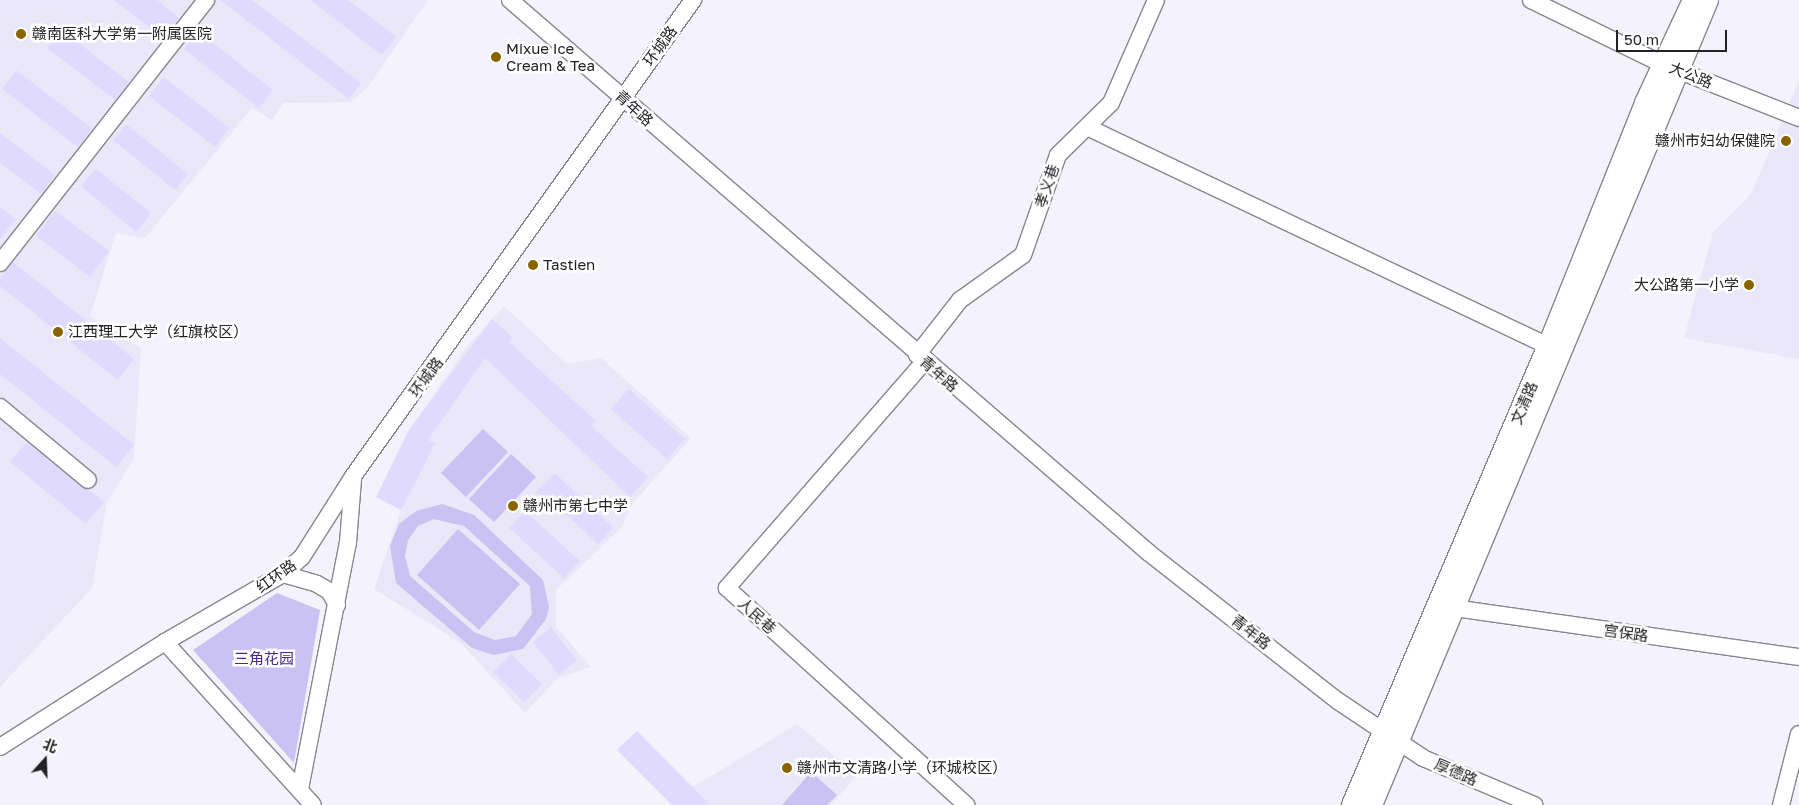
<!DOCTYPE html>
<meta charset="utf-8">
<style>
body{margin:0}
#map{position:relative;width:1799px;height:805px;overflow:hidden;background:#f4f3fd;font-family:"Golos Text","Noto Sans SC",sans-serif}
div>[style]{position:absolute}
[style*='--x']{left:calc(var(--x)*1px);top:calc(var(--y)*1px);width:calc(var(--w)*1px);rotate:calc(var(--a)*1deg)}
.built>*{inset:0;background:#e9e7f8}
.green>*{inset:0;background:#c9c2f2}
.building>*{inset:0;background:#e0daff}
.roads{filter:drop-shadow(1px 0 #87868f) drop-shadow(-1px 0 #87868f) drop-shadow(0 1px #87868f) drop-shadow(0 -1px #87868f)}
.minor>*{height:16px;margin:-8px;padding:0 8px;transform-origin:8px;border-radius:8px;background:#fff}
.major>*{height:20px;margin:-10px;padding:0 10px;transform-origin:10px;border-radius:10px;background:#fff}
.dots>*{width:14px;height:14px;translate:-50% -50%;box-sizing:border-box;border:2px solid #fff;border-radius:50%}
span{translate:-50% -50%;white-space:nowrap;text-align:center;line-height:1.15;-webkit-text-stroke:5px #fff;paint-order:stroke}
.poi-label{font-size:15px;color:#232326}
.left{translate:0 -50%;text-align:left}
.right{translate:-100% -50%;text-align:right}
.street-label{font-size:15px;color:#232326}
.park-label{font-size:15px;color:#49288c}
.north{position:absolute;left:20px;top:735px;width:50px;height:50px;-webkit-text-stroke:4px #fff;paint-order:stroke;rotate:20deg;font-size:14px;font-weight:700;line-height:20px;text-align:center;color:#232326}
.north::after{content:'';display:block;margin:auto;width:18px;height:22px;background:#232326;clip-path:polygon(50% 0,100% 100%,50% 72%,0 100%)}
.scale{position:absolute;left:1616px;top:30px;width:111px;height:22px;box-sizing:border-box;border:2px solid #232326;border-top:0;padding-left:6px;font-size:15px;line-height:18px;white-space:nowrap;color:#232326;-webkit-text-stroke:4px #fff;paint-order:stroke}
</style>
<div id="map">
<div class="built">
<div style="clip-path:polygon(0 0,428px 0,367px 88px,350px 102px,284px 103px,272px 120px,252px 108px,145px 238px,116px 233px,90px 316px,141px 348px,134px 459px,107px 502px,92px 588px,0 687px)"></div>
<div style="clip-path:polygon(1799px 80px,1799px 359px,1684px 338px,1713px 232px,1751px 194px)"></div>
<div style="clip-path:polygon(504px 306px,567px 364px,601px 358px,691px 438px,633px 503px,622px 527px,556px 590px,556px 627px,591px 667px,558px 678px,525px 713px,460px 642px,374px 589px,401px 510px,376px 497px,409px 430px,469px 344px)"></div>
<div style="clip-path:polygon(797px 724px,857px 775px,831px 805px,672px 805px,617px 750px,637px 731px,693px 787px)"></div>
</div>
<div class="green">
<div style="clip-path:polygon(483px 429px,508px 452px,466px 497px,441px 473px)"></div>
<div style="clip-path:polygon(511px 454px,536px 477px,494px 522px,469px 499px)"></div>
<div style="clip-path:polygon(evenodd,442px 504px,474px 515px,543px 580px,549px 607px,546px 619px,523px 649px,494px 655px,472px 648px,396px 583px,390px 546px,399px 524px,416px 511px,442px 504px,434px 519px,464px 526px,530px 586px,532px 614px,516px 636px,495px 640px,474px 632px,410px 576px,405px 556px,408px 540px,418px 526px,434px 519px)"></div>
<div style="clip-path:polygon(458px 529px,520px 584px,479px 630px,417px 575px)"></div>
<div style="clip-path:polygon(277px 593px,320px 610px,294px 763px,193px 650px)"></div>
<div style="clip-path:polygon(811px 772px,837px 795px,827px 805px,782px 805px)"></div>
</div>
<div class="building">
<div style="clip-path:polygon(114px 0,157px 0,179px 18px,163px 38px)"></div>
<div style="clip-path:polygon(220px 0,252px 0,361px 83px,349px 99px)"></div>
<div style="clip-path:polygon(310px 0,348px 0,396px 37px,382px 55px)"></div>
<div style="clip-path:polygon(62px 30px,129px 82px,115px 100px,47px 48px)"></div>
<div style="clip-path:polygon(198px 31px,273px 90px,259px 108px,184px 49px)"></div>
<div style="clip-path:polygon(16px 70px,92px 128px,78px 147px,2px 89px)"></div>
<div style="clip-path:polygon(164px 77px,229px 128px,215px 147px,149px 96px)"></div>
<div style="clip-path:polygon(126px 124px,188px 174px,175px 190px,113px 140px)"></div>
<div style="clip-path:polygon(0 133px,55px 175px,41px 194px,0 163px)"></div>
<div style="clip-path:polygon(96px 169px,151px 213px,136px 232px,81px 186px)"></div>
<div style="clip-path:polygon(0 207px,16px 219px,0 239px)"></div>
<div style="clip-path:polygon(55px 211px,109px 251px,90px 277px,36px 236px)"></div>
<div style="clip-path:polygon(13px 262px,134px 359px,118px 380px,0 286px,0 278px)"></div>
<div style="clip-path:polygon(492px 319px,512px 337px,509px 342px,596px 421px,591px 426px,648px 477px,630px 497px,485px 358px,428px 440px,435px 443px,401px 510px,376px 497px,409px 430px)"></div>
<div style="clip-path:polygon(0 338px,134px 445px,116px 467px,0 374px)"></div>
<div style="clip-path:polygon(629px 389px,685px 439px,667px 459px,611px 409px)"></div>
<div style="clip-path:polygon(27px 442px,104px 502px,86px 524px,10px 462px)"></div>
<div style="clip-path:polygon(555px 473px,613px 528px,598px 544px,547px 497px,535px 493px)"></div>
<div style="clip-path:polygon(525px 511px,580px 561px,564px 578px,509px 528px)"></div>
<div style="clip-path:polygon(551px 627px,577px 660px,559px 675px,533px 642px)"></div>
<div style="clip-path:polygon(511px 654px,542px 684px,524px 702px,493px 672px)"></div>
<div style="clip-path:polygon(637px 731px,710px 805px,672px 805px,617px 750px)"></div>
</div>
<div class="roads">
<div class="minor">
<div style="--x:510;--y:0;--w:845;--a:40.87"></div>
<div style="--x:1149;--y:553;--w:240;--a:38.1"></div>
<div style="--x:1338;--y:701;--w:102;--a:33.8"></div>
<div style="--x:1423;--y:758;--w:121;--a:22.9"></div>
<div style="--x:1531;--y:0;--w:146;--a:26"></div>
<div style="--x:1662;--y:64;--w:147;--a:21.5"></div>
<div style="--x:1087;--y:127;--w:510;--a:25.41"></div>
<div style="--x:0;--y:263;--w:334;--a:-51.9"></div>
<div style="--x:917;--y:355;--w:70;--a:-52"></div>
<div style="--x:960;--y:300;--w:77;--a:-35.5"></div>
<div style="--x:1023;--y:255;--w:106;--a:-70.7"></div>
<div style="--x:1058;--y:155;--w:74;--a:-44.5"></div>
<div style="--x:1111;--y:103;--w:112;--a:-66.4"></div>
<div style="--x:924;--y:362;--w:300;--a:131.1"></div>
<div style="--x:727;--y:588;--w:323;--a:42.2"></div>
<div style="--x:0;--y:407;--w:114;--a:39.7"></div>
<div style="--x:283;--y:574;--w:35;--a:16"></div>
<div style="--x:317;--y:584;--w:14;--a:30"></div>
<div style="--x:329;--y:591;--w:16;--a:60"></div>
<div style="--x:1454;--y:608;--w:348;--a:8.1"></div>
<div style="--x:165;--y:642;--w:220;--a:47.8"></div>
<div style="--x:0;--y:747;--w:196;--a:-32.5"></div>
<div style="--x:165;--y:642;--w:136;--a:-30"></div>
<div style="--x:283;--y:574;--w:25;--a:-42"></div>
<div style="--x:302;--y:557;--w:97;--a:-57.6"></div>
<div style="--x:354;--y:475;--w:584;--a:-54.49"></div>
<div style="--x:300;--y:789;--w:251;--a:-79"></div>
<div style="--x:348;--y:543;--w:63;--a:-85.5"></div>
<div style="--x:1781;--y:805;--w:73;--a:-75.8"></div>
</div>
<div class="major">
<div style="--x:1352;--y:805;--w:499;--a:-66.9"></div>
<div style="--x:1548;--y:346;--w:262;--a:-68.2"></div>
<div style="--x:1645;--y:103;--w:114;--a:-65"></div>
<div style="--x:1372;--y:805;--w:872;--a:-67.34"></div>
</div>
</div>
<div class="dots">
<div style="left:21px;top:34px;background:#886300"></div>
<div style="left:496px;top:57px;background:#886300"></div>
<div style="left:1786px;top:141px;background:#886300"></div>
<div style="left:533px;top:265px;background:#886300"></div>
<div style="left:1749px;top:285px;background:#886300"></div>
<div style="left:58px;top:332px;background:#886300"></div>
<div style="left:513px;top:506px;background:#886300"></div>
<div style="left:787px;top:768px;background:#886300"></div>
</div>
<div class="poi-label">
<span class="left" style="left:32px;top:34px">赣南医科大学第一附属医院</span>
<span class="left" style="left:506px;top:57px">Mixue Ice<br>Cream &amp; Tea</span>
<span class="right" style="left:1775px;top:141px">赣州市妇幼保健院</span>
<span class="left" style="left:543px;top:265px">Tastien</span>
<span class="right" style="left:1739px;top:285px">大公路第一小学</span>
<span class="left" style="left:68px;top:332px">江西理工大学（红旗校区）</span>
<span class="left" style="left:523px;top:506px">赣州市第七中学</span>
<span class="left" style="left:797px;top:768px">赣州市文清路小学（环城校区）</span>
</div>
<div class="street-label">
<span style="left:660px;top:46px;rotate:-54deg">环城路</span>
<span style="left:1691px;top:75px;rotate:22deg">大公路</span>
<span style="left:634px;top:108px;rotate:42deg">青年路</span>
<span style="left:1047px;top:186px;rotate:-71deg">孝义巷</span>
<span style="left:939px;top:374px;rotate:41deg">青年路</span>
<span style="left:426px;top:377px;rotate:-53deg">环城路</span>
<span style="left:1524px;top:403px;rotate:-67deg">文清路</span>
<span style="left:276px;top:576px;rotate:-35deg">红环路</span>
<span style="left:757px;top:616px;rotate:42deg">人民巷</span>
<span style="left:1251px;top:632px;rotate:38deg">青年路</span>
<span style="left:1626px;top:633px;rotate:8deg">宫保路</span>
<span style="left:1456px;top:772px;rotate:23deg">厚德路</span>
</div>
<div class="park-label">
<span style="left:264px;top:659px">三角花园</span>
</div>
<div class="north">北</div>
<div class="scale">50 m</div>
</div>
